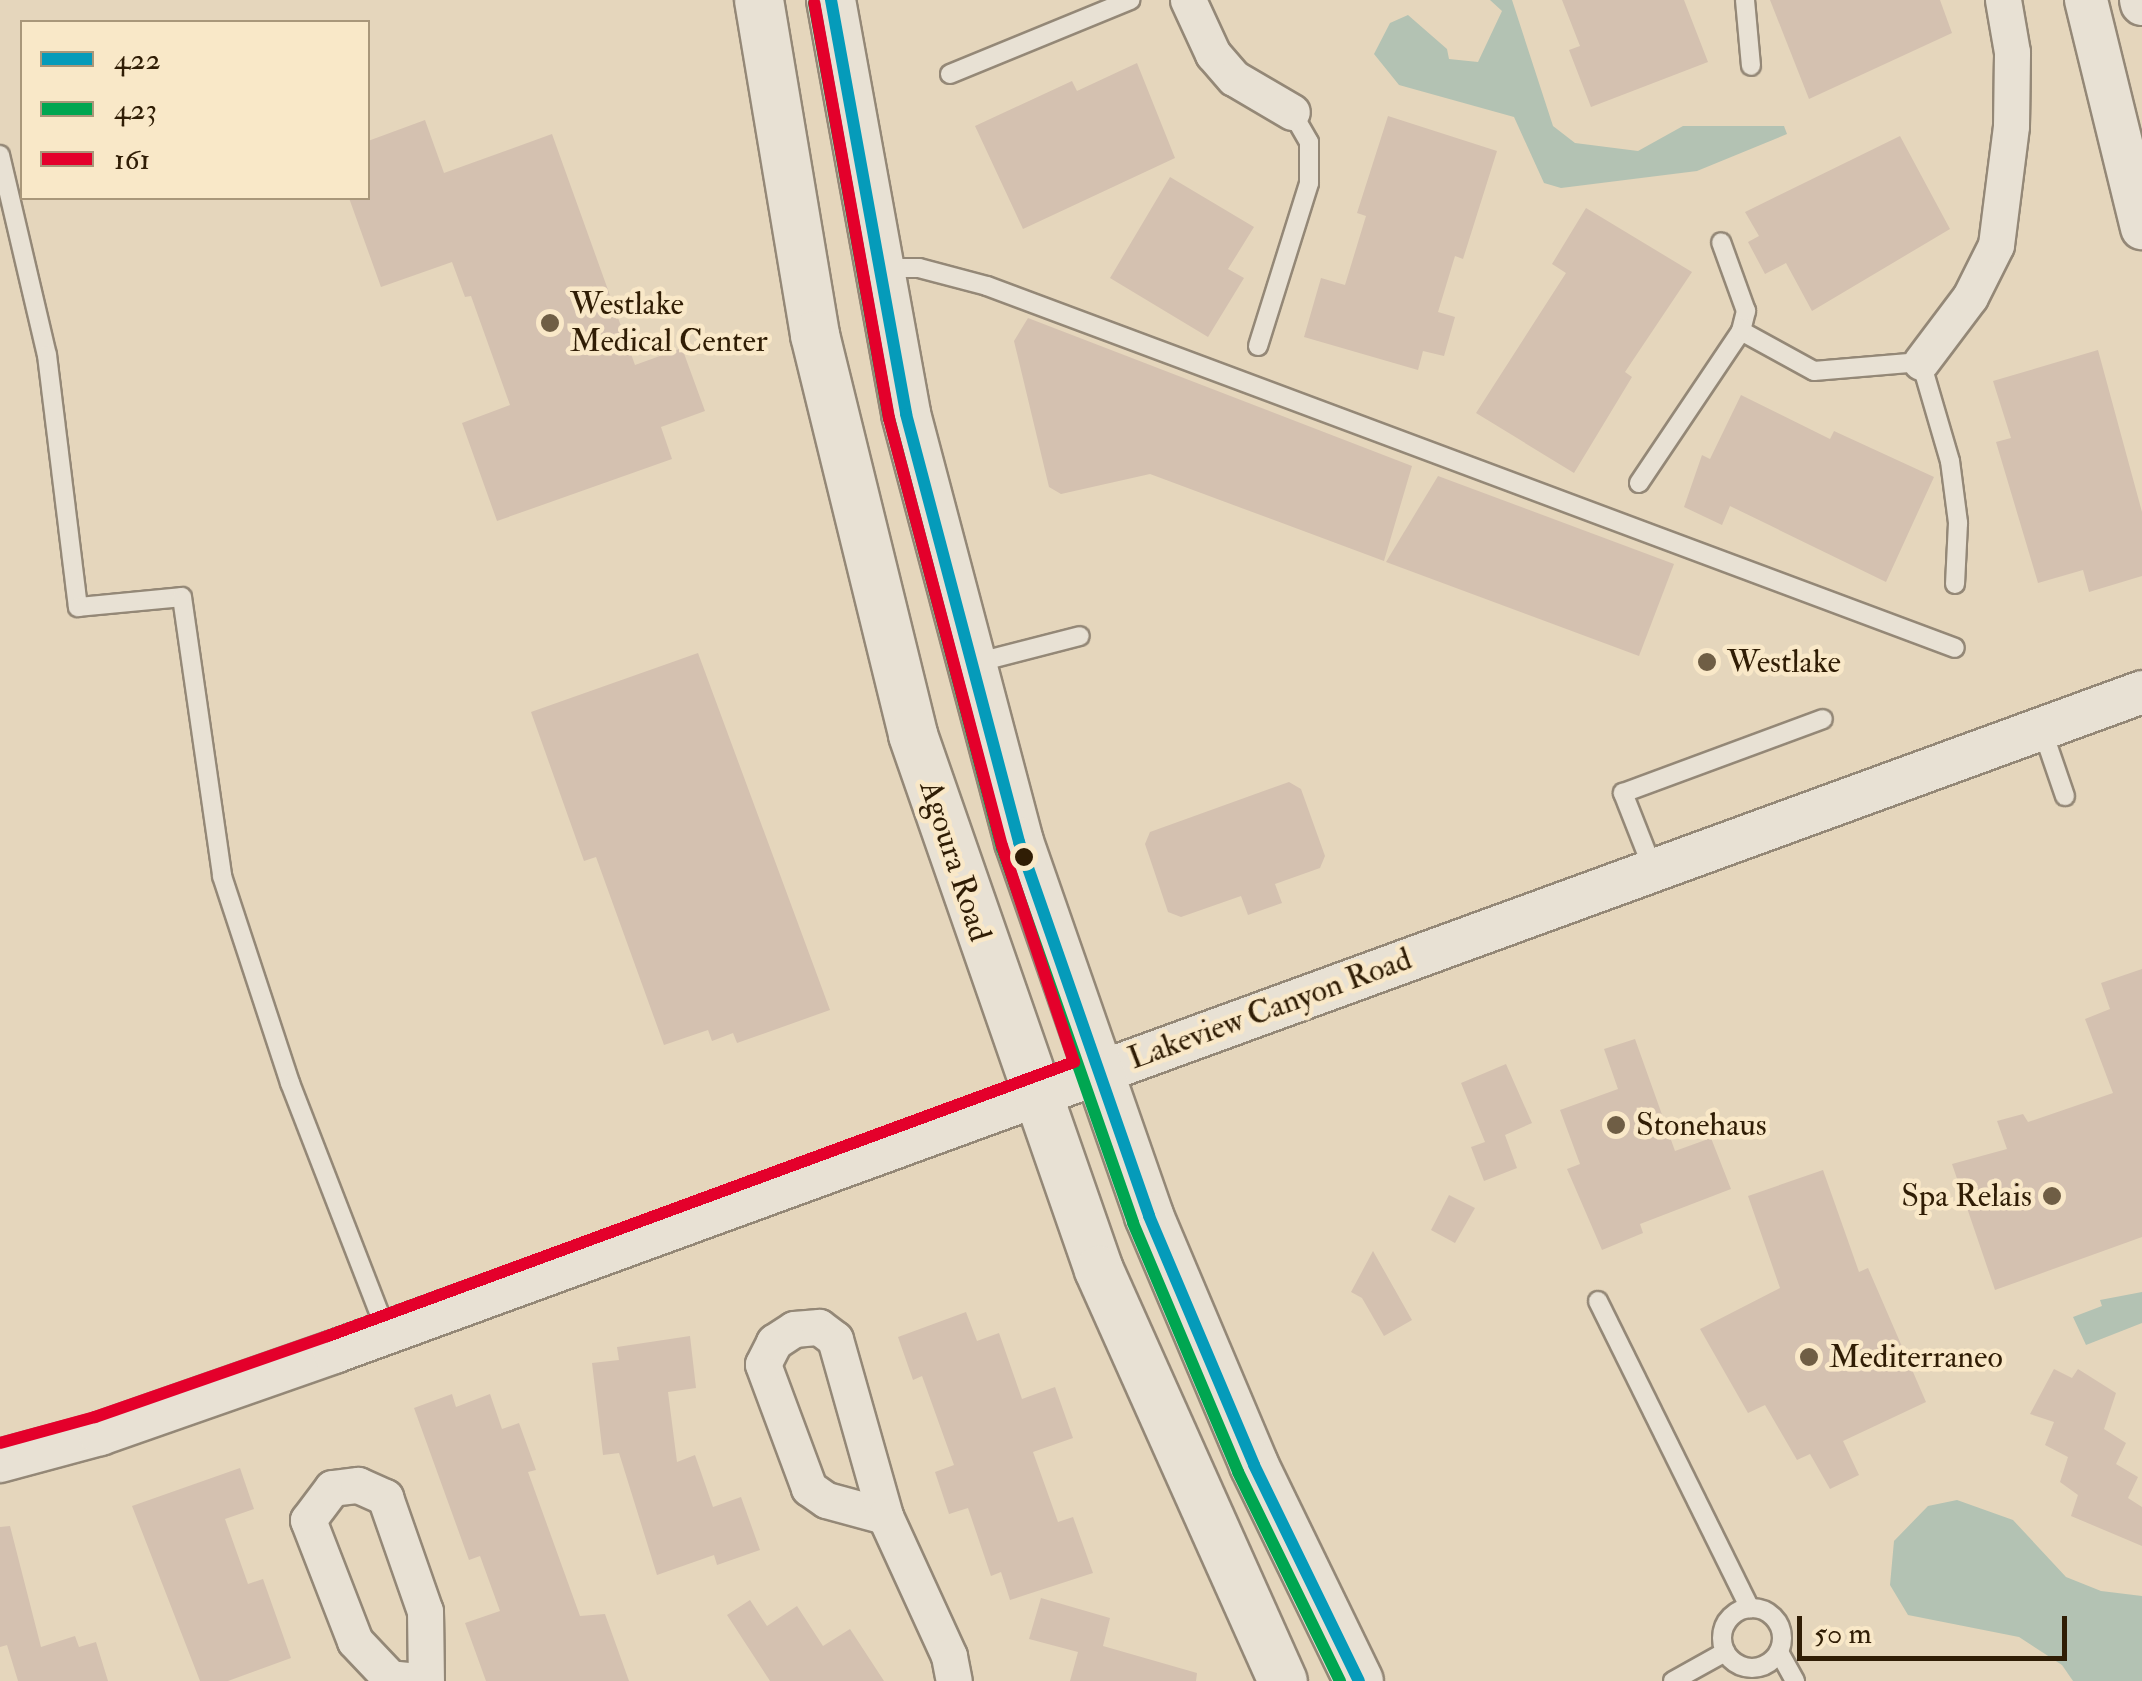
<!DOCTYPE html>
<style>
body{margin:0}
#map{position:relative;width:2142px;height:1681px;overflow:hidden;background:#e5d6bc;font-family:"IM FELL Double Pica",serif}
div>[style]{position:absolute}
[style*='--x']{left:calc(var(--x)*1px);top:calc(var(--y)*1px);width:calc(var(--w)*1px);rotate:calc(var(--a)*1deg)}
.water>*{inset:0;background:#b3c2b3}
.building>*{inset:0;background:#d4c1b0}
.roads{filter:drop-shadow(2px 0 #948877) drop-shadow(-2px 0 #948877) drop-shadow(0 2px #948877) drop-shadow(0 -2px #948877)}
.service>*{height:18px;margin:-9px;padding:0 9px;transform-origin:9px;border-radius:9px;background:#e8e1d4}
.service>.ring{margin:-9px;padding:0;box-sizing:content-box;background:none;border:18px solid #e8e1d4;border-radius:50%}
.minor>*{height:35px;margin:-17.5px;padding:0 17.5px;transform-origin:17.5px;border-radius:17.5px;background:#e8e1d4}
.tertiary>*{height:42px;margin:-21px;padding:0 21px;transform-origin:21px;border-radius:21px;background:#e8e1d4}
.secondary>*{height:48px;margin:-24px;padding:0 24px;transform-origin:24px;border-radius:24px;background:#e8e1d4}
.bus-1>*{height:12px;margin:-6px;padding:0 6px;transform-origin:6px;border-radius:6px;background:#059bba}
.bus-2>*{height:12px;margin:-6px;padding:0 6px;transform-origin:6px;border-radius:6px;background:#00a651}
.bus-3>*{height:12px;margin:-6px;padding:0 6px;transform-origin:6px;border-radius:6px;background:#e4002b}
.dots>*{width:28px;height:28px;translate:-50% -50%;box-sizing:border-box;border:5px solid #f9e8c8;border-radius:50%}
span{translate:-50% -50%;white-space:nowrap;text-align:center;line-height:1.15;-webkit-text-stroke:9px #f9e8c8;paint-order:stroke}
.poi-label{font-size:32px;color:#301d05}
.left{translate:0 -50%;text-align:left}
.right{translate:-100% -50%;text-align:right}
.street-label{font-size:32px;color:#301d05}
.legend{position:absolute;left:20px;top:20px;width:350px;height:180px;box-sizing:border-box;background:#f9e8c8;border:2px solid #a9977a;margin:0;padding:12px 18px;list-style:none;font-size:30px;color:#301d05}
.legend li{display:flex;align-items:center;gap:20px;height:50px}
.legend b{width:50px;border:2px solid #a9977a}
.scale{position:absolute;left:1797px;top:1616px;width:270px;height:45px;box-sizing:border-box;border:5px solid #301d05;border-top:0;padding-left:12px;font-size:30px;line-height:35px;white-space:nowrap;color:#301d05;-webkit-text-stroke:8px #f9e8c8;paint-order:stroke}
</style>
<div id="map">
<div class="water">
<div style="clip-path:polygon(1490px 0,1512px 0,1553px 126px,1575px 143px,1638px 151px,1683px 126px,1784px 126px,1787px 134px,1697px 171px,1561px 188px,1544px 183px,1514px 117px,1399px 85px,1374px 54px,1390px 23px,1408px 15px,1447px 49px,1449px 59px,1478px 62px,1502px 11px)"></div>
<div style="clip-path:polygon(2142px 1292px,2142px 1323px,2086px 1345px,2073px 1317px,2102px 1306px,2100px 1300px)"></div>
<div style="clip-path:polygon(1957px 1500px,2013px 1520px,2066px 1577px,2101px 1591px,2142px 1596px,2142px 1681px,2073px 1681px,2062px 1665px,2019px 1637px,1908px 1615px,1890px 1585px,1894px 1541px,1928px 1506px)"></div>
</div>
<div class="building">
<div style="clip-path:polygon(1562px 0,1684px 0,1708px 62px,1591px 107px,1569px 50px,1580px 46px)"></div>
<div style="clip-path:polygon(1770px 0,1940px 0,1952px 33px,1809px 99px)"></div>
<div style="clip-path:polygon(1137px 63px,1175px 158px,1023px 229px,975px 126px,1072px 81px,1077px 91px)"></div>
<div style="clip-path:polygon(1388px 116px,1497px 151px,1463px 259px,1455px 256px,1438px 312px,1455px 317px,1444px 356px,1423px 351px,1418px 370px,1304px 337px,1321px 278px,1345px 285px,1366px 216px,1357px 213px)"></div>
<div style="clip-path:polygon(425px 120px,444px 173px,552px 134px,635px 365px,682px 348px,705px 411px,661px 427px,672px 459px,497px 521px,462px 423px,510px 405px,471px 296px,465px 297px,452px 262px,381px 287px,349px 198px,368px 198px,368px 141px)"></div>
<div style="clip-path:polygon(1900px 136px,1950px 229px,1812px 311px,1786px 263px,1765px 274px,1748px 242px,1759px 236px,1745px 212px)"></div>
<div style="clip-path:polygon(1170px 177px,1254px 227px,1228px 269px,1244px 278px,1208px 337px,1110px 278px)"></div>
<div style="clip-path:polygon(1586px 208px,1692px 272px,1625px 372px,1632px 377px,1574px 473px,1476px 413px,1566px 273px,1552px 264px)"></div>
<div style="clip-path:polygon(1028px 318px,1412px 466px,1384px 561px,1150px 474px,1061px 494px,1049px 487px,1014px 341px)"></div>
<div style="clip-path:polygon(2098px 350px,2142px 512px,2142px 576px,2089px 592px,2083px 570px,2038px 583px,1996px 442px,2011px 438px,1993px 381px)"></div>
<div style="clip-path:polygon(1741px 395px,1830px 439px,1834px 431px,1934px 477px,1886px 582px,1730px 506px,1722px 525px,1684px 507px,1702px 455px,1710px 459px)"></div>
<div style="clip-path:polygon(1438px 476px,1674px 564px,1639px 656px,1386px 562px)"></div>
<div style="clip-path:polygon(698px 653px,830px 1010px,737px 1043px,733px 1033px,712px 1041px,708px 1030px,664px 1045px,596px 857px,584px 861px,531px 712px)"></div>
<div style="clip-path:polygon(1289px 782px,1301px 789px,1325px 856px,1320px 868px,1275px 884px,1282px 903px,1248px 915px,1241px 896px,1181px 917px,1168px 912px,1145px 844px,1150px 832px)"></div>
<div style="clip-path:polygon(2142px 969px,2142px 1237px,1995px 1290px,1952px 1164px,2007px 1149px,1997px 1121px,2023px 1114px,2028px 1122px,2113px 1093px,2085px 1019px,2110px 1009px,2101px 983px)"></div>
<div style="clip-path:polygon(1635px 1039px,1675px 1151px,1711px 1138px,1731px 1189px,1640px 1224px,1643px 1233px,1602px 1250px,1567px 1169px,1580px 1164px,1560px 1110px,1618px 1089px,1604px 1049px)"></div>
<div style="clip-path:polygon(1506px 1064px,1532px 1123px,1505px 1135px,1517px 1168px,1484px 1181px,1471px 1147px,1485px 1142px,1461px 1083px)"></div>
<div style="clip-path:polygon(1823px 1170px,1859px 1272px,1868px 1268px,1926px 1402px,1843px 1441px,1859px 1475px,1830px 1489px,1810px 1454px,1797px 1460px,1765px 1405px,1748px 1413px,1700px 1329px,1780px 1288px,1748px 1196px)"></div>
<div style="clip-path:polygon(1449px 1195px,1475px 1208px,1455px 1243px,1431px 1230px)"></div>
<div style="clip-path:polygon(1373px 1251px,1412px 1320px,1384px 1336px,1362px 1298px,1351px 1292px)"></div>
<div style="clip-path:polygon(966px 1312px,977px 1341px,999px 1333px,1022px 1399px,1055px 1387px,1073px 1438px,1033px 1452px,1058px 1522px,1073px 1517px,1093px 1573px,1010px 1600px,1001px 1572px,991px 1576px,968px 1508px,949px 1514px,935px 1472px,954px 1465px,922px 1376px,913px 1380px,898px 1337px)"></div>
<div style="clip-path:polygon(690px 1336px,696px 1388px,668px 1392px,677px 1462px,695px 1455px,713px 1507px,741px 1497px,760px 1550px,717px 1565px,714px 1555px,657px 1575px,619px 1453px,603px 1455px,592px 1363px,619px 1360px,617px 1347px)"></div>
<div style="clip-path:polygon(2054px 1369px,2072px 1378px,2078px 1369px,2116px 1393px,2104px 1429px,2126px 1443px,2116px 1464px,2138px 1477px,2128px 1498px,2142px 1507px,2142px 1546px,2071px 1516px,2078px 1495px,2060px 1482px,2068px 1457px,2045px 1445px,2054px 1422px,2030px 1414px)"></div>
<div style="clip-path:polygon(452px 1394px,456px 1407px,490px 1394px,502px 1429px,519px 1423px,536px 1470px,528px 1472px,580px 1616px,605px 1614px,629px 1681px,486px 1681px,465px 1623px,500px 1611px,480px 1556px,469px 1560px,414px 1408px)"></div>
<div style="clip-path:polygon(240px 1468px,254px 1509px,225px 1519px,248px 1584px,263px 1579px,291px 1658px,228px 1681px,200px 1681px,132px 1506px)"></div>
<div style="clip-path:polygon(10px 1526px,41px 1647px,75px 1636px,79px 1647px,96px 1642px,108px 1681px,18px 1681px,7px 1645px,0 1647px,0 1527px)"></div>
<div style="clip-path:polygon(1041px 1598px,1110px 1618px,1103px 1646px,1197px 1673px,1196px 1681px,1070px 1681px,1078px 1652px,1029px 1639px)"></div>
<div style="clip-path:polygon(750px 1600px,767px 1626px,797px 1606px,823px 1646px,850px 1629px,884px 1681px,770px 1681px,727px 1615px)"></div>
</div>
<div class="roads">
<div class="service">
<div style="--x:1745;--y:0;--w:66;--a:84.8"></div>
<div style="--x:950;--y:74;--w:195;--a:-22.3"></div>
<div style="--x:0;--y:155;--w:205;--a:76.8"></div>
<div style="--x:47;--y:355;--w:254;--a:83"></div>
<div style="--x:78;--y:607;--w:104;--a:-5.5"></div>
<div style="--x:182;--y:597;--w:282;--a:81.8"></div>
<div style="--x:222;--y:876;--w:218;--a:71.8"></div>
<div style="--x:290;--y:1083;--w:268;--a:68.8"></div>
<div style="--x:882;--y:268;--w:37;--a:0"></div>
<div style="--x:919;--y:268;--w:70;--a:14.8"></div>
<div style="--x:987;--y:286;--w:1033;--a:20.5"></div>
<div style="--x:1741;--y:331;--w:83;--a:28.7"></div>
<div style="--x:1814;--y:371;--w:107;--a:-4.8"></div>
<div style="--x:1921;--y:362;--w:103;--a:73.7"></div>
<div style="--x:1950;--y:461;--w:63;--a:82.6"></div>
<div style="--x:1958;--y:523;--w:61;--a:92.8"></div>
<div style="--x:1258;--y:346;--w:171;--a:-72.6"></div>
<div style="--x:1309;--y:183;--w:41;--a:-90"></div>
<div style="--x:1309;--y:142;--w:34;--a:-120"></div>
<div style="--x:1639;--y:483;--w:183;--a:-56.1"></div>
<div style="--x:1741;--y:331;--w:21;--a:-76"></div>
<div style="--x:1746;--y:311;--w:73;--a:-109.9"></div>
<div style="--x:975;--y:663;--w:108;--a:-14.4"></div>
<div style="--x:2042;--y:729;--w:71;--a:71.1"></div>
<div style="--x:1653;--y:869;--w:82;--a:-111.5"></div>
<div style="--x:1623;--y:793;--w:213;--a:-20.3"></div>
<div style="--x:1598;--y:1301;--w:343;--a:63.7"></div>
<div class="ring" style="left:1722px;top:1608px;width:42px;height:42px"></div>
<div style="--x:1779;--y:1652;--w:33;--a:61"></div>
<div style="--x:1673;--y:1681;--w:60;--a:-29.1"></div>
</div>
<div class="minor">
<div style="--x:1188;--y:0;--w:60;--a:65.2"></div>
<div style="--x:1213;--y:54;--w:32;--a:49"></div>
<div style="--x:1234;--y:78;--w:67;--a:30.4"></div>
<div style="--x:1921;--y:362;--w:81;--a:-53"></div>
<div style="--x:1970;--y:297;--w:58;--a:-63.4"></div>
<div style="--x:1996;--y:245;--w:120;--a:-82.8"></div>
<div style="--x:2011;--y:126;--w:74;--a:-89.2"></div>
<div style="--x:2012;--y:52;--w:53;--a:-99.8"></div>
<div style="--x:885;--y:1516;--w:61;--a:-164.8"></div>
<div style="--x:826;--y:1500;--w:21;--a:-145"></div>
<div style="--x:809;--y:1488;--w:132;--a:-110.4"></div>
<div style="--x:763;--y:1364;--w:25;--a:-63"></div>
<div style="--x:774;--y:1342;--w:24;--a:-33"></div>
<div style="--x:794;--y:1329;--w:25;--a:-5"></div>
<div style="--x:819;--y:1327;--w:20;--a:37"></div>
<div style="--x:835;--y:1339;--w:184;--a:74.2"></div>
<div style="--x:885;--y:1516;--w:154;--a:65.4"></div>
<div style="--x:949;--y:1656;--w:25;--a:79"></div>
<div style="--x:417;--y:1681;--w:27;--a:-174"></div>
<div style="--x:390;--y:1678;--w:51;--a:-133.4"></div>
<div style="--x:355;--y:1641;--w:130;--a:-111.2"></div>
<div style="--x:308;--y:1520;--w:40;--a:-53"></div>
<div style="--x:332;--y:1488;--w:26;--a:-7"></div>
<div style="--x:358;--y:1485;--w:30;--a:24"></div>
<div style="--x:385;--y:1497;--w:121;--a:70.7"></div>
<div style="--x:425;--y:1611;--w:70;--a:89.2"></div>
</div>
<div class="tertiary">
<div style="--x:2086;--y:0;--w:235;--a:76.2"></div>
<div style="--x:2141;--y:0;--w:4;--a:76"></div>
<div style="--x:0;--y:1461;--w:104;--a:-15.1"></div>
<div style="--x:100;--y:1434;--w:248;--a:-19.3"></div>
<div style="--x:334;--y:1352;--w:1925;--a:-20.05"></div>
</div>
<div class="secondary">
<div style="--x:759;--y:0;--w:340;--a:80.5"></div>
<div style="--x:815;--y:335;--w:412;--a:76.2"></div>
<div style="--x:913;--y:735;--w:566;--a:70.83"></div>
<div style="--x:1099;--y:1270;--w:450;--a:65.9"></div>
<div style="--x:831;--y:0;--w:421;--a:79.7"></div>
<div style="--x:906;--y:414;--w:443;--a:75.2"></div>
<div style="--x:1019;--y:842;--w:396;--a:70.8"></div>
<div style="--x:1149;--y:1216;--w:270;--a:67.1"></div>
<div style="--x:1254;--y:1465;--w:240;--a:64.1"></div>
</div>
</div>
<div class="bus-1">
<div style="--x:831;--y:0;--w:421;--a:79.7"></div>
<div style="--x:906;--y:414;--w:443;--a:75.2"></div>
<div style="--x:1019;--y:842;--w:396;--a:70.8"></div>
<div style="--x:1149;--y:1216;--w:270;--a:67.1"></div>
<div style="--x:1254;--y:1465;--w:240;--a:64.1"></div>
</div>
<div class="bus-2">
<div style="--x:814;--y:3;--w:422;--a:79.8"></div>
<div style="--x:889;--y:418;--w:445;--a:75.3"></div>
<div style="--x:1002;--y:848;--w:397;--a:70.7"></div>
<div style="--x:1133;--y:1223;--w:270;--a:67.1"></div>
<div style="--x:1238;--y:1472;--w:233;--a:64"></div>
</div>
<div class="bus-3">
<div style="--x:0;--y:1443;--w:98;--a:-15.3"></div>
<div style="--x:95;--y:1417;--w:247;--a:-19.2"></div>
<div style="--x:328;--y:1336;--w:795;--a:-20.17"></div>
<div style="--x:1074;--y:1062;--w:228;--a:-108.4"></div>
<div style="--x:1002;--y:846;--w:443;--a:-104.8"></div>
<div style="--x:889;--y:418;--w:422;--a:-100.2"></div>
</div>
<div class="dots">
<div style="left:550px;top:323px;background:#6f5e45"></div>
<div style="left:1707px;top:662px;background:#6f5e45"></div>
<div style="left:1024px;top:857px;background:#301d05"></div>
<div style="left:1616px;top:1125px;background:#6f5e45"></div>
<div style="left:2052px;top:1196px;background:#6f5e45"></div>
<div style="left:1809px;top:1357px;background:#6f5e45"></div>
</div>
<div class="poi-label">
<span class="left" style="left:570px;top:323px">Westlake<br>Medical Center</span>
<span class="left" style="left:1727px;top:662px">Westlake</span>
<span class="left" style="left:1636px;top:1125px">Stonehaus</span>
<span class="right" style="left:2032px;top:1196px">Spa Relais</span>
<span class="left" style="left:1829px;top:1357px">Mediterraneo</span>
</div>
<div class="street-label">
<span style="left:955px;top:861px;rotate:72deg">Agoura Road</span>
<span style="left:1270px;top:1009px;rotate:-20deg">Lakeview Canyon Road</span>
</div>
<ul class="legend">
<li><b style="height:12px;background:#059bba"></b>422</li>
<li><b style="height:12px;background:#00a651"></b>423</li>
<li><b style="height:12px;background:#e4002b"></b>161</li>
</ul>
<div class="scale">50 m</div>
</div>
